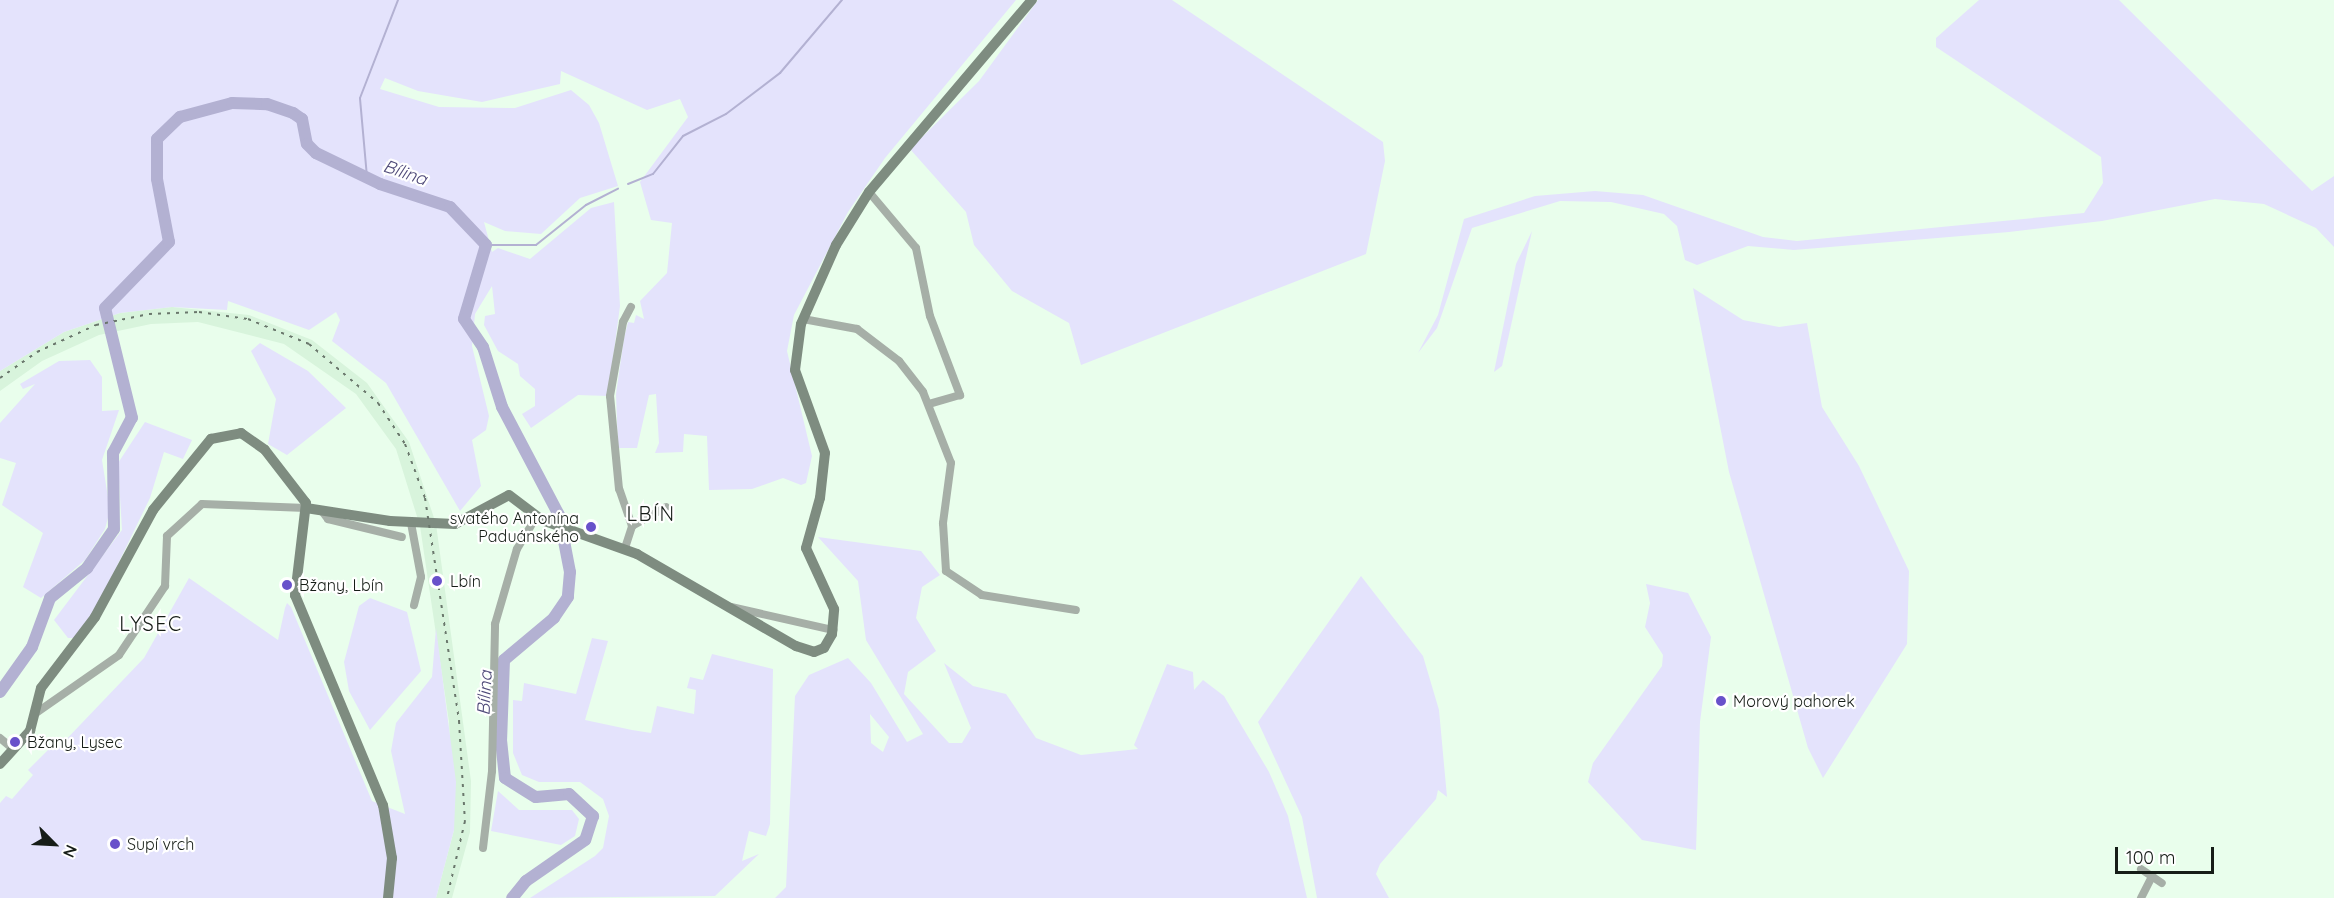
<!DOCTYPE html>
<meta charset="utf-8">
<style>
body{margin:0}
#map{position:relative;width:2334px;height:898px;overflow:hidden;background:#e9feec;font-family:Quicksand,sans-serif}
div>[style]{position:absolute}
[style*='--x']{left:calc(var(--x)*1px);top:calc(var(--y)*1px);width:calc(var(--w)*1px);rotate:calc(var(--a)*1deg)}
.built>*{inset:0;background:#d8f4dc}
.green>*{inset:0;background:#e4e3fc}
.stream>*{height:2px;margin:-1px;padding:0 1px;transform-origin:1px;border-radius:1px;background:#b3b1d2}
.river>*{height:12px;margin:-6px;padding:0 6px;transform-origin:6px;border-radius:6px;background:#b3b1d2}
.street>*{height:8px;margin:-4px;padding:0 4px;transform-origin:4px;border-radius:4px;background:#a6afa7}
.secondary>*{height:10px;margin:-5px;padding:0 5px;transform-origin:5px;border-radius:5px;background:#7e8c80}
.rail>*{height:2px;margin-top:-1px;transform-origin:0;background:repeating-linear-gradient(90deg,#6a776c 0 3px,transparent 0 9px)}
.dots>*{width:16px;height:16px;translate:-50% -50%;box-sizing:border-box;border:3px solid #fff;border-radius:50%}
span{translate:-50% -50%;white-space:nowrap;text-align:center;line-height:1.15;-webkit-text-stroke:4.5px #fff;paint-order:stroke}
.poi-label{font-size:16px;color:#161d17}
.right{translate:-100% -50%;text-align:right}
.left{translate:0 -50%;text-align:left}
.water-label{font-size:18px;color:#4f4a79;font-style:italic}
.quarter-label{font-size:20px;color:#161d17;letter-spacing:1.5px}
.north{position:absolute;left:24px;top:814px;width:60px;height:60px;-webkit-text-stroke:4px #fff;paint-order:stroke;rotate:114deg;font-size:16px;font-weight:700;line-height:24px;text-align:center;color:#161d17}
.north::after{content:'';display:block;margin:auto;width:21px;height:27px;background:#161d17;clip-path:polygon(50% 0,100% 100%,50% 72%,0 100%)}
.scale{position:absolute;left:2115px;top:847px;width:99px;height:27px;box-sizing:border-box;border:3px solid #161d17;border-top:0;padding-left:8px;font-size:18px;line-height:21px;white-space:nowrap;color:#161d17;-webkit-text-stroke:4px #fff;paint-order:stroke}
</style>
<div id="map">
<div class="built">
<div style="clip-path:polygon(172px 307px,249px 315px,312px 340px,367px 383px,409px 442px,436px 524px,471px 781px,470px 832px,452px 898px,436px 898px,454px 830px,449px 722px,420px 526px,396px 449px,356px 394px,284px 344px,198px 322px,151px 324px,99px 335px,42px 361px,0 391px,0 371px,64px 332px,120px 313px)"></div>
</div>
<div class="green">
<div style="clip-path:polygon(0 0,1016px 0,885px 158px,848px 212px,794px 315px,787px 351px,812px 456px,806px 483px,801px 485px,783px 478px,752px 489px,709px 490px,707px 436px,684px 434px,683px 452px,655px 453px,659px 443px,656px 394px,649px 395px,637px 448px,618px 448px,616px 394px,624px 338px,628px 322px,634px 323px,636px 315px,644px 319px,640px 301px,667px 273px,672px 223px,651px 220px,640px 182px,688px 117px,680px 99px,647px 110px,561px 71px,560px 84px,482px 102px,418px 91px,385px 78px,380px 89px,439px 107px,515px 108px,571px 90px,589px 105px,599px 123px,618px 186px,580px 198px,541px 234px,505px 231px,484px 222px,492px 252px,498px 248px,530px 259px,591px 208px,614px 202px,620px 306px,608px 396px,578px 395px,531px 428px,522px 414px,535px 406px,535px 389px,520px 376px,518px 364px,498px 351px,484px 325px,485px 316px,495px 314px,492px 286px,475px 314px,472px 346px,489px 416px,486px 430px,472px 440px,481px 486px,460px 511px,386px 383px,332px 341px,340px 320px,336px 312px,309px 330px,228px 301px,227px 310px,172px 307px,120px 313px,64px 332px,0 371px)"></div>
<div style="clip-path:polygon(1038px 0,1172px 0,1383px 142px,1385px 161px,1366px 254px,1081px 365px,1069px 323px,1012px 291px,974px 245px,966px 212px,910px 149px,979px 81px)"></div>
<div style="clip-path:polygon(1979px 0,2119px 0,2312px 191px,2334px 176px,2334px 247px,2316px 228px,2264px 204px,2215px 199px,2102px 221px,2009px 232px,1794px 250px,1748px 246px,1697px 265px,1685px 260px,1677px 226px,1664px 214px,1611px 202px,1560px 201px,1472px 228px,1437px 328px,1418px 353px,1438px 315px,1464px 219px,1535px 196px,1595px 191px,1643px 195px,1763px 237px,1797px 241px,2084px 213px,2103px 183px,2101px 157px,1936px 47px,1936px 38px)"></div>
<div style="clip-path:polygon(1532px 231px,1502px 366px,1494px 372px,1516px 264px)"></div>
<div style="clip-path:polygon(1693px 288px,1743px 320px,1779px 327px,1807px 323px,1822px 407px,1859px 466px,1909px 571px,1907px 644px,1823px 778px,1808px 748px,1729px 472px)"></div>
<div style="clip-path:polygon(260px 343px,308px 371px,346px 408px,287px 455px,268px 444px,276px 399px,251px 351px)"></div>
<div style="clip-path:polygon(90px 360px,102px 377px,102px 411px,119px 410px,102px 460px,110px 510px,105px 529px,85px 560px,41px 598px,23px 587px,43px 533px,2px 505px,16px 463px,0 458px,0 423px,35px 384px,23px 389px,20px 384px,59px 361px)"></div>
<div style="clip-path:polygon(145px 422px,192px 440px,183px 459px,164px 452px,150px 498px,98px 605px,75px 638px,68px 638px,54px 620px,122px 530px,118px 463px)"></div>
<div style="clip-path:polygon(evenodd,818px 537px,921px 551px,940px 575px,922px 587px,916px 618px,936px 651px,908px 672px,904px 694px,949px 743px,962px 743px,971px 728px,944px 663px,973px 686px,1006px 694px,1036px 738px,1081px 755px,1138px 749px,1134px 745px,1167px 664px,1193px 672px,1194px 690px,1203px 680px,1224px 696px,1269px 772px,1288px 816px,1307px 898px,775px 898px,786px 887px,795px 696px,809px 675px,848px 658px,871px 683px,907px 742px,923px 734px,866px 640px,858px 581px,818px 537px,870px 714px,889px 737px,883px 752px,871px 743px,870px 714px)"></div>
<div style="clip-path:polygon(1361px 576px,1423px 656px,1439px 710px,1447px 797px,1438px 790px,1436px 799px,1380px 864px,1376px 874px,1389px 898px,1317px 898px,1302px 817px,1258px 722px)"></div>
<div style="clip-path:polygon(189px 578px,278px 640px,285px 608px,287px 603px,291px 607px,372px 801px,405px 814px,391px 751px,396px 723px,432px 677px,436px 628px,456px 782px,454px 830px,436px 898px,0 898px,0 803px,6px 796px,12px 799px,33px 775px,28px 770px,54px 744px,59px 747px,144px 658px)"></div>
<div style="clip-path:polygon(1646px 584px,1688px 593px,1711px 637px,1700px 722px,1696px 850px,1642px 840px,1588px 782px,1593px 763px,1662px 666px,1663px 655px,1645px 627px,1650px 603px)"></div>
<div style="clip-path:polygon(370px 598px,407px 612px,421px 671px,370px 730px,349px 691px,344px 662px,359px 606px)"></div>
<div style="clip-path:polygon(592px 638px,608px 641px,585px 720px,632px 730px,651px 733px,657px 706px,694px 714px,696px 690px,687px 688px,690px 677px,703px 680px,712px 654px,773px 669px,770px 824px,766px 836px,749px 831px,742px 861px,759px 854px,715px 896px,530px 898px,595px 856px,603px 848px,609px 816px,603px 799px,580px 782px,539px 782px,522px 775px,513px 753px,513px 700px,522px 701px,524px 683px,576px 694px)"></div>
<div style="clip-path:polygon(498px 791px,519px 810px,572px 810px,579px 819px,575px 836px,561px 845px,491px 831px)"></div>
</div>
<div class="stream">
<div style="--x:367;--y:177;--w:79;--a:-95.1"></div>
<div style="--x:360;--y:98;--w:105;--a:-68.8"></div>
<div style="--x:628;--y:184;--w:27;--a:-22"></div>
<div style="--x:653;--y:174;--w:48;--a:-51.7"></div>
<div style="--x:683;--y:136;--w:48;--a:-27.1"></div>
<div style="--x:726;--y:114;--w:68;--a:-37.2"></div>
<div style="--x:780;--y:73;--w:96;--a:-49.7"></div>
<div style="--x:486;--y:245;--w:50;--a:0"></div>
<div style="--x:536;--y:245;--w:64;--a:-38.7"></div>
<div style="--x:586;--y:205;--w:36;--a:-27"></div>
</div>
<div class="river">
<div style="--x:0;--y:692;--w:55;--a:-54.6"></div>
<div style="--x:32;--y:647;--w:52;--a:-69.8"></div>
<div style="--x:50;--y:598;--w:48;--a:-39"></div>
<div style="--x:87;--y:568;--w:47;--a:-55.3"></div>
<div style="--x:114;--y:529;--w:76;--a:-90.8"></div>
<div style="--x:113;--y:453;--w:40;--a:-62"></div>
<div style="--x:132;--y:418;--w:113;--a:-103.8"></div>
<div style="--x:105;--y:308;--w:92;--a:-45.9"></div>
<div style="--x:169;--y:242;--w:64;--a:-100.8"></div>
<div style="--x:157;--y:179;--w:40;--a:-90"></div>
<div style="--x:157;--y:139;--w:32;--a:-44"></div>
<div style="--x:180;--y:117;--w:54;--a:-15.1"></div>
<div style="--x:232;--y:103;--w:35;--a:2"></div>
<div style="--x:267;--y:104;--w:28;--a:19"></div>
<div style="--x:293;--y:113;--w:11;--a:34"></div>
<div style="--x:302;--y:119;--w:25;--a:79"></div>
<div style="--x:307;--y:144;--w:13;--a:45"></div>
<div style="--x:316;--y:153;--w:71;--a:25.8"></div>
<div style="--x:380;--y:184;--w:74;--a:18.2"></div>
<div style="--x:450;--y:207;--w:52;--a:46.5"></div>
<div style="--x:486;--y:245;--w:77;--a:106.6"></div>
<div style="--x:464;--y:319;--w:34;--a:56"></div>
<div style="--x:483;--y:347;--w:63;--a:72.4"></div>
<div style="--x:502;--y:407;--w:122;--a:62.2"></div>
<div style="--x:559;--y:515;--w:58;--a:79.1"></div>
<div style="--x:570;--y:572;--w:25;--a:95"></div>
<div style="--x:568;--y:597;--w:25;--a:124"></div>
<div style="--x:554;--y:618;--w:65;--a:140"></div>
<div style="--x:504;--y:660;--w:80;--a:92.1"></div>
<div style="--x:501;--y:740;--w:38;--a:84"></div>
<div style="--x:505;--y:778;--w:36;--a:32"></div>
<div style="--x:536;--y:797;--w:33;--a:-5"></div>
<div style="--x:569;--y:794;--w:33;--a:43"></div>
<div style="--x:593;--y:816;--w:25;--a:108"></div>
<div style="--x:585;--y:840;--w:72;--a:145.2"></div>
<div style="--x:526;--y:881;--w:22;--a:129"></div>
</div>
<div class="street">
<div style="--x:869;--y:192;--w:73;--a:50"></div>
<div style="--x:916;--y:248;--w:69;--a:78.4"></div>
<div style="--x:930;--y:316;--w:85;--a:69.2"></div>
<div style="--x:960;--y:395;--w:32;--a:164"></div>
<div style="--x:803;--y:319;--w:55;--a:10.5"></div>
<div style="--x:857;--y:329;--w:53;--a:37.3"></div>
<div style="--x:899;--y:361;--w:39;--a:52"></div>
<div style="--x:923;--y:392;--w:76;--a:68.5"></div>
<div style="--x:951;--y:463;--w:61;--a:97.6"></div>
<div style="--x:943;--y:523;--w:48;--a:86.4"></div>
<div style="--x:946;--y:571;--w:43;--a:33.7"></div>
<div style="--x:982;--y:595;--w:95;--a:9.1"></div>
<div style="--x:322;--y:511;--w:10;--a:53"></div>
<div style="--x:328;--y:519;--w:76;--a:13.7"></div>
<div style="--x:411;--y:523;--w:55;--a:79.5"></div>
<div style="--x:421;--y:577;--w:29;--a:104"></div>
<div style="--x:632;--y:526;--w:39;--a:-29"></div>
<div style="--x:625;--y:548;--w:23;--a:-72"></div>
<div style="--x:632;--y:526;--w:39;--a:-109"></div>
<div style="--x:619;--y:489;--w:93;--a:-95.5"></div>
<div style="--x:610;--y:396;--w:75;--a:-80"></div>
<div style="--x:623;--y:322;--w:17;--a:-62"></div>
<div style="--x:731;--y:607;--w:105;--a:12.7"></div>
<div style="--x:36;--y:713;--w:101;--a:-34.9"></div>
<div style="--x:119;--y:655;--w:83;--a:-56.3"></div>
<div style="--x:165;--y:586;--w:50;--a:-87.7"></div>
<div style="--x:167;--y:536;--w:47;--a:-42.4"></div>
<div style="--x:202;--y:504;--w:104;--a:2.2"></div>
<div style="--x:0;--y:738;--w:17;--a:40"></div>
<div style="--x:483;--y:848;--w:78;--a:-83.3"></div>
<div style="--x:492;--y:771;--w:147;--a:-88.8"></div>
<div style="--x:495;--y:624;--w:78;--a:-73.7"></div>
<div style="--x:517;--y:549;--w:37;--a:-59"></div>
<div style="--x:2141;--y:869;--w:25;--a:34"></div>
<div style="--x:2141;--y:898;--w:25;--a:-63"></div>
</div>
<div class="secondary">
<div style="--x:306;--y:508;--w:85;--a:8.8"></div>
<div style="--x:390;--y:521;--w:65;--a:2.6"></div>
<div style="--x:455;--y:524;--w:61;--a:-28.2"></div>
<div style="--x:509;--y:495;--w:41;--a:37.1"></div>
<div style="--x:542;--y:520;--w:101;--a:19.7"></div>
<div style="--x:637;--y:554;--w:184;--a:30.1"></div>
<div style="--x:796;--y:646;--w:19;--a:18"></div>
<div style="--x:814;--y:652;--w:11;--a:-22"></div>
<div style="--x:824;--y:648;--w:16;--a:-60"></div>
<div style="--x:832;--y:634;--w:25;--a:-85"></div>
<div style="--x:834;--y:609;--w:67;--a:-114.7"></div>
<div style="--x:806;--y:548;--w:52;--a:-74.4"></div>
<div style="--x:820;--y:498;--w:45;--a:-83.7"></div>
<div style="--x:825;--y:453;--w:88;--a:-109.9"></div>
<div style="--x:795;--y:370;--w:46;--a:-82.6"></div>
<div style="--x:801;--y:324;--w:86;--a:-66.1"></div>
<div style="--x:836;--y:245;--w:62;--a:-58.1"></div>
<div style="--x:869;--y:192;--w:252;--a:-49.7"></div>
<div style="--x:0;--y:764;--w:45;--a:-47.7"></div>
<div style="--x:30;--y:731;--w:44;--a:-75.7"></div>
<div style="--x:41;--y:688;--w:89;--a:-52.7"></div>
<div style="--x:95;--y:617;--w:122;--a:-61.5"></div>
<div style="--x:153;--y:510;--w:92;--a:-50.8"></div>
<div style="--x:211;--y:439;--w:31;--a:-11"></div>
<div style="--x:241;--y:433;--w:29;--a:35"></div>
<div style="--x:265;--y:450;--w:67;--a:52.3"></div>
<div style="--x:306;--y:503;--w:93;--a:96.8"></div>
<div style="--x:295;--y:595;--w:228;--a:67.3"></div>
<div style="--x:383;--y:805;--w:54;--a:80.4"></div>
<div style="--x:392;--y:858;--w:40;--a:95.7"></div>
</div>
<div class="rail">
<div style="--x:0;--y:378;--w:45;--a:-35.1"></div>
<div style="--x:37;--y:352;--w:65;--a:-24.6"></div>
<div style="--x:96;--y:325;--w:54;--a:-11.7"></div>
<div style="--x:149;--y:314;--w:50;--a:-2.3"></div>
<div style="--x:199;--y:312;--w:49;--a:8.1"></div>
<div style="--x:248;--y:319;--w:66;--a:22.3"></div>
<div style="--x:309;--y:344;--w:91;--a:40.5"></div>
<div style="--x:378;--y:403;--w:49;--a:56.6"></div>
<div style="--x:405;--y:444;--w:58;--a:69.7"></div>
<div style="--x:425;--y:498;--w:226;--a:81.3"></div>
<div style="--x:459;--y:721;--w:100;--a:86.6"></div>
<div style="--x:465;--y:821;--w:79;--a:103.2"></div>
</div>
<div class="dots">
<div style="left:591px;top:527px;background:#6851ca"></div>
<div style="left:437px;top:581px;background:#6851ca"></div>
<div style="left:287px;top:585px;background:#6851ca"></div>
<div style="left:1721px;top:701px;background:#6851ca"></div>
<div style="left:15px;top:742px;background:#6851ca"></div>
<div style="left:115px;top:844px;background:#6851ca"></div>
</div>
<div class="poi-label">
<span class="right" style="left:579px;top:527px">svatého Antonína<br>Paduánského</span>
<span class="left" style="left:450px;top:581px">Lbín</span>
<span class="left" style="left:299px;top:585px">Bžany, Lbín</span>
<span class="left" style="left:1733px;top:701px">Morový pahorek</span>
<span class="left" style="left:27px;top:742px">Bžany, Lysec</span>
<span class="left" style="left:127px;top:844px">Supí vrch</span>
</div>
<div class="water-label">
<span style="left:405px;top:173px;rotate:19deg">Bílina</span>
<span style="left:485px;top:693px;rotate:-87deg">Bílina</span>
</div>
<div class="quarter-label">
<span style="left:651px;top:513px">LBÍN</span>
<span style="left:151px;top:623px">LYSEC</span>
</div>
<div class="north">N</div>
<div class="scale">100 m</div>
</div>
